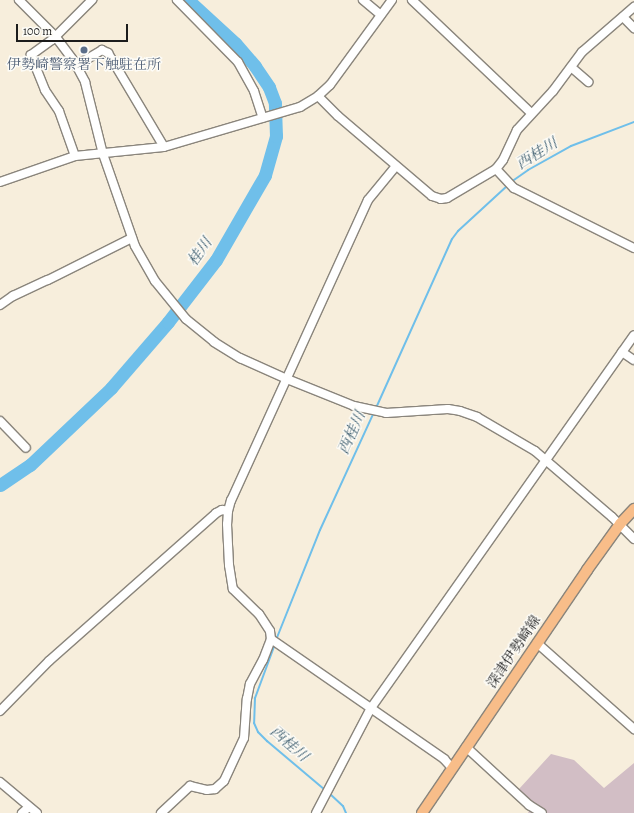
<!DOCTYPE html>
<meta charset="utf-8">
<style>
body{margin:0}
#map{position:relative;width:634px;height:813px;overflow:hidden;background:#f7eedc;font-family:Alegreya,"Noto Serif JP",serif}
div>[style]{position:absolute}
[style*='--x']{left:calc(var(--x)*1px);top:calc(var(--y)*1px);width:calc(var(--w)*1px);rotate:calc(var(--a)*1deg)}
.industrial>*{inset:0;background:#d2bec5}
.stream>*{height:2px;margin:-1px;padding:0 1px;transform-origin:1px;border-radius:1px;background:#6fbfea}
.river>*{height:13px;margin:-6.5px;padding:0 6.5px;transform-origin:6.5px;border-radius:6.5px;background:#6fbfea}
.roads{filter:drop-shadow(1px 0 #8a857c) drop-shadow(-1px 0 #8a857c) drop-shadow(0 1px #8a857c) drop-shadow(0 -1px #8a857c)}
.minor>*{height:8px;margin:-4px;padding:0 4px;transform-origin:4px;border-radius:4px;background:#fff}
.major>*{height:10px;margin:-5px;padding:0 5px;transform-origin:5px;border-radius:5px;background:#f8bd89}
.dots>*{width:11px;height:11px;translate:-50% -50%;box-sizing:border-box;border:2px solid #fdfcf7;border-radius:50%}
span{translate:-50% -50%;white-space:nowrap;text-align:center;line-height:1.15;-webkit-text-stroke:3px #fdfcf7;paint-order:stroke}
.service-label{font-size:14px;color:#4e5e75}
.street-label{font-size:14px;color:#1c1c1c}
.water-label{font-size:15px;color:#3d5d6e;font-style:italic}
.scale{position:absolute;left:16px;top:24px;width:112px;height:18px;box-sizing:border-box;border:2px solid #1c1c1c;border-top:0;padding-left:5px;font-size:12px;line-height:14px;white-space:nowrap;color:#1c1c1c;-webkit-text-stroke:3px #fdfcf7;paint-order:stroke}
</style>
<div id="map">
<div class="industrial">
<div style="clip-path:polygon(551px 754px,574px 760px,604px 788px,634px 763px,634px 813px,528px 813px,533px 803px,519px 789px)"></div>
</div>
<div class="stream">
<div style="--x:511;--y:182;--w:21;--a:-35"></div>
<div style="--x:528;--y:170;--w:49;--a:-29.2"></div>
<div style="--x:571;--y:146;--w:67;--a:-20.9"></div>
<div style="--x:376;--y:408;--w:185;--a:-65.8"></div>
<div style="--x:452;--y:239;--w:10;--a:-53"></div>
<div style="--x:458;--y:231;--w:68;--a:-42.6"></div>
<div style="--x:276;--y:640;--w:118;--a:-68.2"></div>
<div style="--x:320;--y:530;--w:130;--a:-65.4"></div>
<div style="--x:275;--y:644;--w:58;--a:110.3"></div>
<div style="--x:255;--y:698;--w:25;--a:92"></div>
<div style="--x:254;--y:723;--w:10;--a:66"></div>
<div style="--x:258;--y:732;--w:13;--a:45"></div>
<div style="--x:267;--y:741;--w:76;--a:40.2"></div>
<div style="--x:329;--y:793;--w:19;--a:43"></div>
<div style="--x:343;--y:806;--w:8;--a:67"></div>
</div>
<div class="river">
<div style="--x:0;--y:485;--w:36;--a:-34"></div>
<div style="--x:30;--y:465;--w:112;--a:-43.5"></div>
<div style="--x:111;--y:388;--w:87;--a:-49.2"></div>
<div style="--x:168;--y:322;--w:78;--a:-52.3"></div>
<div style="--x:216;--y:260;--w:98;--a:-60"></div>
<div style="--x:265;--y:175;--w:41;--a:-74.2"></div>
<div style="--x:276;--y:136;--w:33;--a:-92"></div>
<div style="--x:275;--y:103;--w:17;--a:-111"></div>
<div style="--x:269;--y:87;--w:25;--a:-124"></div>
<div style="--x:255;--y:66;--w:30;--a:-131"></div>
<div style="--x:235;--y:43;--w:64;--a:-137.5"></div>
</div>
<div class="roads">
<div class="minor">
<div style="--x:19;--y:0;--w:51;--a:45"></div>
<div style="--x:55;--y:36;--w:31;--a:53"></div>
<div style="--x:74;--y:61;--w:24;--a:62"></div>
<div style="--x:85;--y:82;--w:74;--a:76"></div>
<div style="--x:103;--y:154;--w:97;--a:70.8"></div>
<div style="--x:135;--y:246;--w:40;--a:60.3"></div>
<div style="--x:155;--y:281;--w:49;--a:50.8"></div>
<div style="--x:186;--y:319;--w:36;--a:39"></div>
<div style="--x:214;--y:342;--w:31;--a:32"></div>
<div style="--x:240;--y:358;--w:51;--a:24.1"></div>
<div style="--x:287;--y:379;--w:72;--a:21.9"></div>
<div style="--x:354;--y:406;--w:33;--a:12"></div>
<div style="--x:386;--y:413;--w:62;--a:-3.7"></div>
<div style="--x:448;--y:409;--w:12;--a:9"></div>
<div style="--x:460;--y:411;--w:18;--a:19"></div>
<div style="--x:477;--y:417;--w:67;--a:30.4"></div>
<div style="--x:535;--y:451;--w:101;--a:40.6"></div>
<div style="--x:612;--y:517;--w:31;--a:45"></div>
<div style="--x:177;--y:0;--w:87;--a:45.5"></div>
<div style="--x:238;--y:62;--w:33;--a:61"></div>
<div style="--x:254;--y:91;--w:28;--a:72"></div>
<div style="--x:363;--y:0;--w:23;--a:40"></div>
<div style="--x:412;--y:0;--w:164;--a:43.5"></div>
<div style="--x:623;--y:17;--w:16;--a:45"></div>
<div style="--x:77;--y:65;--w:29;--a:-31"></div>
<div style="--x:102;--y:50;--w:7;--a:27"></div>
<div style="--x:108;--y:53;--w:109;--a:59.2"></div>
<div style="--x:571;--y:67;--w:23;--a:41"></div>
<div style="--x:318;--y:96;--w:28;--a:45"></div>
<div style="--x:338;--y:116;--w:123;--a:40.4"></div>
<div style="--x:432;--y:196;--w:9;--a:18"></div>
<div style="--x:441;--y:199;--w:6;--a:-9"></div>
<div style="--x:447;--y:198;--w:57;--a:-30.6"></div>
<div style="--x:496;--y:169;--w:11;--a:-52"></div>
<div style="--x:503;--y:160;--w:33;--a:-65"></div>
<div style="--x:517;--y:130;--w:53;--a:-47.3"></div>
<div style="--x:553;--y:91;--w:49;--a:-53.4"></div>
<div style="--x:582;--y:52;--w:69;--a:-40.9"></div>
<div style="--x:75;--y:156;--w:48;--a:-109.6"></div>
<div style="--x:59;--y:111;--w:25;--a:-124"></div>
<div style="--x:45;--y:90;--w:38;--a:-112"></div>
<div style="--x:31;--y:55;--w:26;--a:-36"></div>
<div style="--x:52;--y:40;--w:57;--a:-45"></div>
<div style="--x:396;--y:166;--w:44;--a:129.5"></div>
<div style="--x:368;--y:200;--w:330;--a:114.5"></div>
<div style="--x:231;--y:500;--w:11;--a:105"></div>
<div style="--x:228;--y:511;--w:13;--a:94"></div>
<div style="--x:227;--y:524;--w:41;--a:87.2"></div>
<div style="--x:229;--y:565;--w:24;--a:81"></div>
<div style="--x:233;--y:589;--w:36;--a:44"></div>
<div style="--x:259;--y:614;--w:20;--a:57"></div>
<div style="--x:270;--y:631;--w:8;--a:83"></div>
<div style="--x:271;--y:639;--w:211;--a:34.7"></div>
<div style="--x:444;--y:759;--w:12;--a:48"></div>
<div style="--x:496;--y:169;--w:26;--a:47"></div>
<div style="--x:514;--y:188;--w:134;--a:26.6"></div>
<div style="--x:0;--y:182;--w:79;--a:-19.1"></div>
<div style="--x:75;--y:156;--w:89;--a:-5.8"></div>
<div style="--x:164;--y:147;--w:142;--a:-16.4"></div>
<div style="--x:300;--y:107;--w:21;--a:-31"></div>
<div style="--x:318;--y:96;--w:16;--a:-43"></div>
<div style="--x:330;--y:85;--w:105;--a:-53.9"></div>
<div style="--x:0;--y:305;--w:16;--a:-35"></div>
<div style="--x:13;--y:296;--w:38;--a:-25"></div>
<div style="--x:48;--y:280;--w:94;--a:-26.6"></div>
<div style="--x:622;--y:352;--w:14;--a:34"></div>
<div style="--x:0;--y:421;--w:37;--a:46"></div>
<div style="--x:537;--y:643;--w:130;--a:41.6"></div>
<div style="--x:0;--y:711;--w:70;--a:-45.6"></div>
<div style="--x:49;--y:661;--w:223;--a:-41.5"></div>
<div style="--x:216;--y:513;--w:7;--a:-27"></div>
<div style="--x:222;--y:510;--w:6;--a:9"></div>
<div style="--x:466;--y:747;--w:86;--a:42.6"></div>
<div style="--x:529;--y:805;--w:15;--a:32"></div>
<div style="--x:0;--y:782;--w:48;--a:40"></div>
<div style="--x:22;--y:813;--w:9;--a:-41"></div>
<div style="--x:161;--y:813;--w:40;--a:-43"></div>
<div style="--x:190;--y:786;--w:17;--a:13"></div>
<div style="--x:207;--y:790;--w:8;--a:-7"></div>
<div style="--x:215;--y:789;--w:12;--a:-42"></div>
<div style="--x:224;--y:781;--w:47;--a:-65.1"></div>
<div style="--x:244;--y:738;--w:39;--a:-86"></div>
<div style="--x:247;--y:699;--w:15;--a:-79"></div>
<div style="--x:250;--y:684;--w:27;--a:-62"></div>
<div style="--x:263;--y:660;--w:22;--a:-69"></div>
<div style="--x:316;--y:813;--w:119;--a:-62.4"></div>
<div style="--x:371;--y:708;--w:456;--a:-54.8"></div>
</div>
<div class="major">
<div style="--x:422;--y:813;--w:294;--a:-55.8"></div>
<div style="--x:587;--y:570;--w:57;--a:-54.3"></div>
<div style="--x:620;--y:524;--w:21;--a:-47"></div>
</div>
</div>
<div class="dots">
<div style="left:84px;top:50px;background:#5c6f8a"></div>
</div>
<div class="service-label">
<span style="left:84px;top:65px">伊勢崎警察署下触駐在所</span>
</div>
<div class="street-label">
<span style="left:514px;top:652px;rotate:-56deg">深津伊勢崎線</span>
</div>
<div class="water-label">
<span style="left:537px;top:154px;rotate:-32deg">西桂川</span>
<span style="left:200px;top:252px;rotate:-55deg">桂川</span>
<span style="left:352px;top:433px;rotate:-66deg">西桂川</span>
<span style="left:289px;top:744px;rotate:41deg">西桂川</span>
</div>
<div class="scale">100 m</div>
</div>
